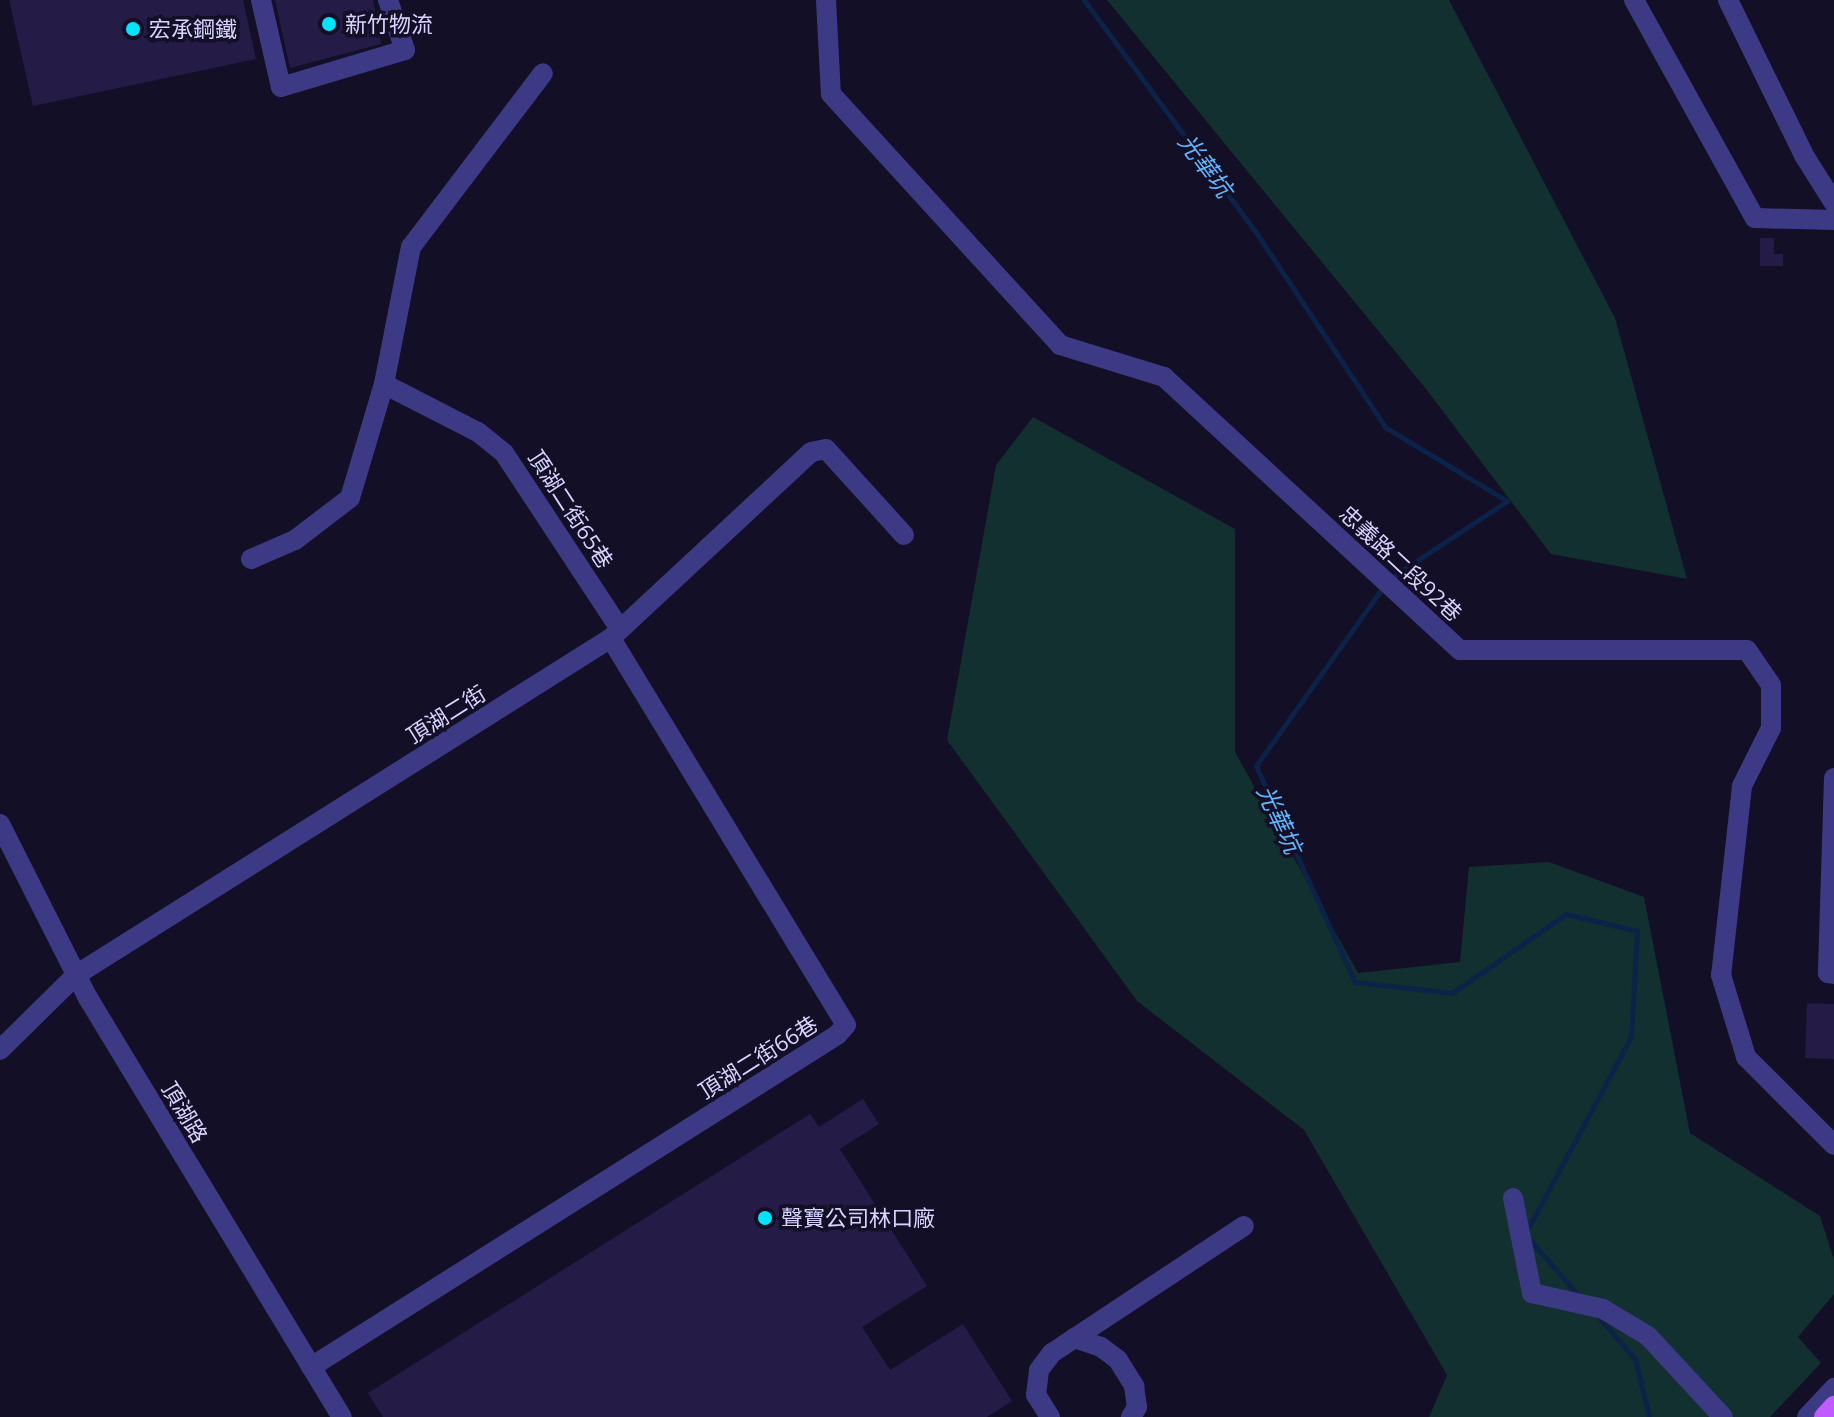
<!DOCTYPE html>
<meta charset="utf-8">
<style>
body{margin:0}
#map{position:relative;width:1834px;height:1417px;overflow:hidden;background:#130f26;font-family:"Open Sans","Noto Sans TC",sans-serif}
div>[style]{position:absolute}
[style*='--x']{left:calc(var(--x)*1px);top:calc(var(--y)*1px);width:calc(var(--w)*1px);rotate:calc(var(--a)*1deg)}
.green>*{inset:0;background:#12302f}
.stream>*{height:5px;margin:-2.5px;padding:0 2.5px;transform-origin:2.5px;border-radius:2.5px;background:#0c2248}
.building>*{inset:0;background:#241b47}
.minor>*{height:20px;margin:-10px;padding:0 10px;transform-origin:10px;border-radius:10px;background:#3d3a85}
.major>*{height:20px;margin:-10px;padding:0 10px;transform-origin:10px;border-radius:10px;background:#c25bff}
.dots>*{width:22px;height:22px;translate:-50% -50%;box-sizing:border-box;border:4px solid #130f26;border-radius:50%}
span{translate:-50% -50%;white-space:nowrap;text-align:center;line-height:1.15;-webkit-text-stroke:7px #130f26;paint-order:stroke}
.poi-label{font-size:22px;color:#d9d4ff}
.left{translate:0 -50%;text-align:left}
.street-label{font-size:22px;color:#d9d4ff}
.water-label{font-size:24px;color:#62b6ff;font-style:italic}
</style>
<div id="map">
<div class="green">
<div style="clip-path:polygon(1107px 0,1449px 0,1615px 318px,1687px 579px,1551px 554px,1426px 389px)"></div>
<div style="clip-path:polygon(1033px 417px,1235px 529px,1235px 752px,1358px 973px,1460px 962px,1469px 867px,1549px 862px,1644px 897px,1690px 1133px,1820px 1216px,1834px 1260px,1834px 1294px,1798px 1337px,1821px 1363px,1770px 1417px,1429px 1417px,1447px 1375px,1304px 1130px,1137px 1001px,947px 740px,996px 465px)"></div>
</div>
<div class="stream">
<div style="--x:1084;--y:0;--w:287;--a:53.5"></div>
<div style="--x:1255;--y:231;--w:235;--a:56.4"></div>
<div style="--x:1385;--y:427;--w:143;--a:31.2"></div>
<div style="--x:1507;--y:501;--w:141;--a:146.5"></div>
<div style="--x:1383;--y:587;--w:219;--a:125.4"></div>
<div style="--x:1256;--y:766;--w:238;--a:65.4"></div>
<div style="--x:1355;--y:982;--w:98;--a:6.5"></div>
<div style="--x:1452;--y:993;--w:139;--a:-34.7"></div>
<div style="--x:1566;--y:914;--w:73;--a:13.5"></div>
<div style="--x:1637;--y:931;--w:106;--a:93.2"></div>
<div style="--x:1631;--y:1037;--w:221;--a:118.3"></div>
<div style="--x:1530;--y:1240;--w:77;--a:48.7"></div>
<div style="--x:1596;--y:1314;--w:60;--a:49.1"></div>
<div style="--x:1635;--y:1359;--w:60;--a:76.4"></div>
</div>
<div class="building">
<div style="clip-path:polygon(9px 0,243px 0,256px 59px,33px 106px)"></div>
<div style="clip-path:polygon(275px 0,373px 0,381px 44px,290px 68px)"></div>
<div style="clip-path:polygon(1760px 238px,1774px 238px,1774px 254px,1783px 254px,1783px 266px,1760px 266px)"></div>
<div style="clip-path:polygon(1807px 1003px,1834px 1004px,1834px 1059px,1805px 1058px)"></div>
<div style="clip-path:polygon(863px 1099px,879px 1124px,840px 1149px,927px 1286px,862px 1327px,890px 1370px,963px 1324px,1012px 1401px,987px 1417px,383px 1417px,368px 1393px,810px 1114px,819px 1127px)"></div>
</div>
<div class="minor">
<div style="--x:261;--y:0;--w:89;--a:77.1"></div>
<div style="--x:281;--y:87;--w:129;--a:-16.6"></div>
<div style="--x:405;--y:50;--w:53;--a:-108.8"></div>
<div style="--x:826;--y:0;--w:94;--a:87"></div>
<div style="--x:831;--y:94;--w:340;--a:47.6"></div>
<div style="--x:1060;--y:345;--w:109;--a:17.1"></div>
<div style="--x:1164;--y:377;--w:403;--a:42.7"></div>
<div style="--x:1460;--y:650;--w:287;--a:0"></div>
<div style="--x:1747;--y:650;--w:42;--a:55.6"></div>
<div style="--x:1771;--y:685;--w:43;--a:90"></div>
<div style="--x:1771;--y:728;--w:65;--a:116.6"></div>
<div style="--x:1742;--y:786;--w:190;--a:96.3"></div>
<div style="--x:1721;--y:975;--w:86;--a:73"></div>
<div style="--x:1746;--y:1057;--w:124;--a:45"></div>
<div style="--x:1634;--y:0;--w:249;--a:61"></div>
<div style="--x:1755;--y:218;--w:79;--a:1.5"></div>
<div style="--x:1728;--y:0;--w:175;--a:63.9"></div>
<div style="--x:1805;--y:157;--w:54;--a:57.8"></div>
<div style="--x:384;--y:384;--w:106;--a:27.1"></div>
<div style="--x:478;--y:432;--w:33;--a:39"></div>
<div style="--x:504;--y:453;--w:211;--a:56.6"></div>
<div style="--x:251;--y:559;--w:48;--a:-23.4"></div>
<div style="--x:295;--y:540;--w:69;--a:-37.4"></div>
<div style="--x:350;--y:498;--w:119;--a:-73.4"></div>
<div style="--x:384;--y:384;--w:140;--a:-78.9"></div>
<div style="--x:411;--y:247;--w:218;--a:-52.8"></div>
<div style="--x:1834;--y:778;--w:195;--a:91.8"></div>
<div style="--x:1828;--y:973;--w:6;--a:9"></div>
<div style="--x:0;--y:824;--w:195;--a:63.2"></div>
<div style="--x:88;--y:998;--w:490;--a:58.8"></div>
<div style="--x:0;--y:1050;--w:107;--a:-44.6"></div>
<div style="--x:76;--y:975;--w:632;--a:-32.21"></div>
<div style="--x:611;--y:638;--w:273;--a:-42.9"></div>
<div style="--x:811;--y:452;--w:15;--a:-11"></div>
<div style="--x:826;--y:449;--w:116;--a:47.8"></div>
<div style="--x:1513;--y:1198;--w:97;--a:78.7"></div>
<div style="--x:1532;--y:1293;--w:73;--a:12.7"></div>
<div style="--x:1603;--y:1309;--w:52;--a:31"></div>
<div style="--x:1648;--y:1336;--w:110;--a:47.2"></div>
<div style="--x:1074;--y:1338;--w:28;--a:18"></div>
<div style="--x:1101;--y:1347;--w:21;--a:37"></div>
<div style="--x:1118;--y:1360;--w:31;--a:58"></div>
<div style="--x:1134;--y:1386;--w:21;--a:82"></div>
<div style="--x:1137;--y:1407;--w:12;--a:121"></div>
<div style="--x:311;--y:1367;--w:622;--a:-32.26"></div>
<div style="--x:837;--y:1035;--w:13;--a:-48"></div>
<div style="--x:846;--y:1025;--w:453;--a:-121.3"></div>
<div style="--x:1050;--y:1417;--w:26;--a:-122"></div>
<div style="--x:1036;--y:1395;--w:25;--a:-83"></div>
<div style="--x:1039;--y:1370;--w:21;--a:-53"></div>
<div style="--x:1052;--y:1353;--w:230;--a:-33.5"></div>
<div style="--x:1807;--y:1417;--w:40;--a:-47"></div>
</div>
<div class="major">
<div style="--x:1824;--y:1417;--w:15;--a:-48"></div>
</div>
<div class="dots">
<div style="left:329px;top:24px;background:#00e5ff"></div>
<div style="left:133px;top:29px;background:#00e5ff"></div>
<div style="left:765px;top:1218px;background:#00e5ff"></div>
</div>
<div class="poi-label">
<span class="left" style="left:345px;top:24px">新竹物流</span>
<span class="left" style="left:149px;top:29px">宏承鋼鐵</span>
<span class="left" style="left:781px;top:1218px">聲寶公司林口廠</span>
</div>
<div class="street-label">
<span style="left:571px;top:509px;rotate:57deg">頂湖二街65巷</span>
<span style="left:1401px;top:563px;rotate:43deg">忠義路二段92巷</span>
<span style="left:446px;top:714px;rotate:-32deg">頂湖二街</span>
<span style="left:758px;top:1057px;rotate:-32deg">頂湖二街66巷</span>
<span style="left:185px;top:1112px;rotate:59deg">頂湖路</span>
</div>
<div class="water-label">
<span style="left:1206px;top:165px;rotate:53deg">光華坑</span>
<span style="left:1280px;top:819px;rotate:65deg">光華坑</span>
</div>
</div>
